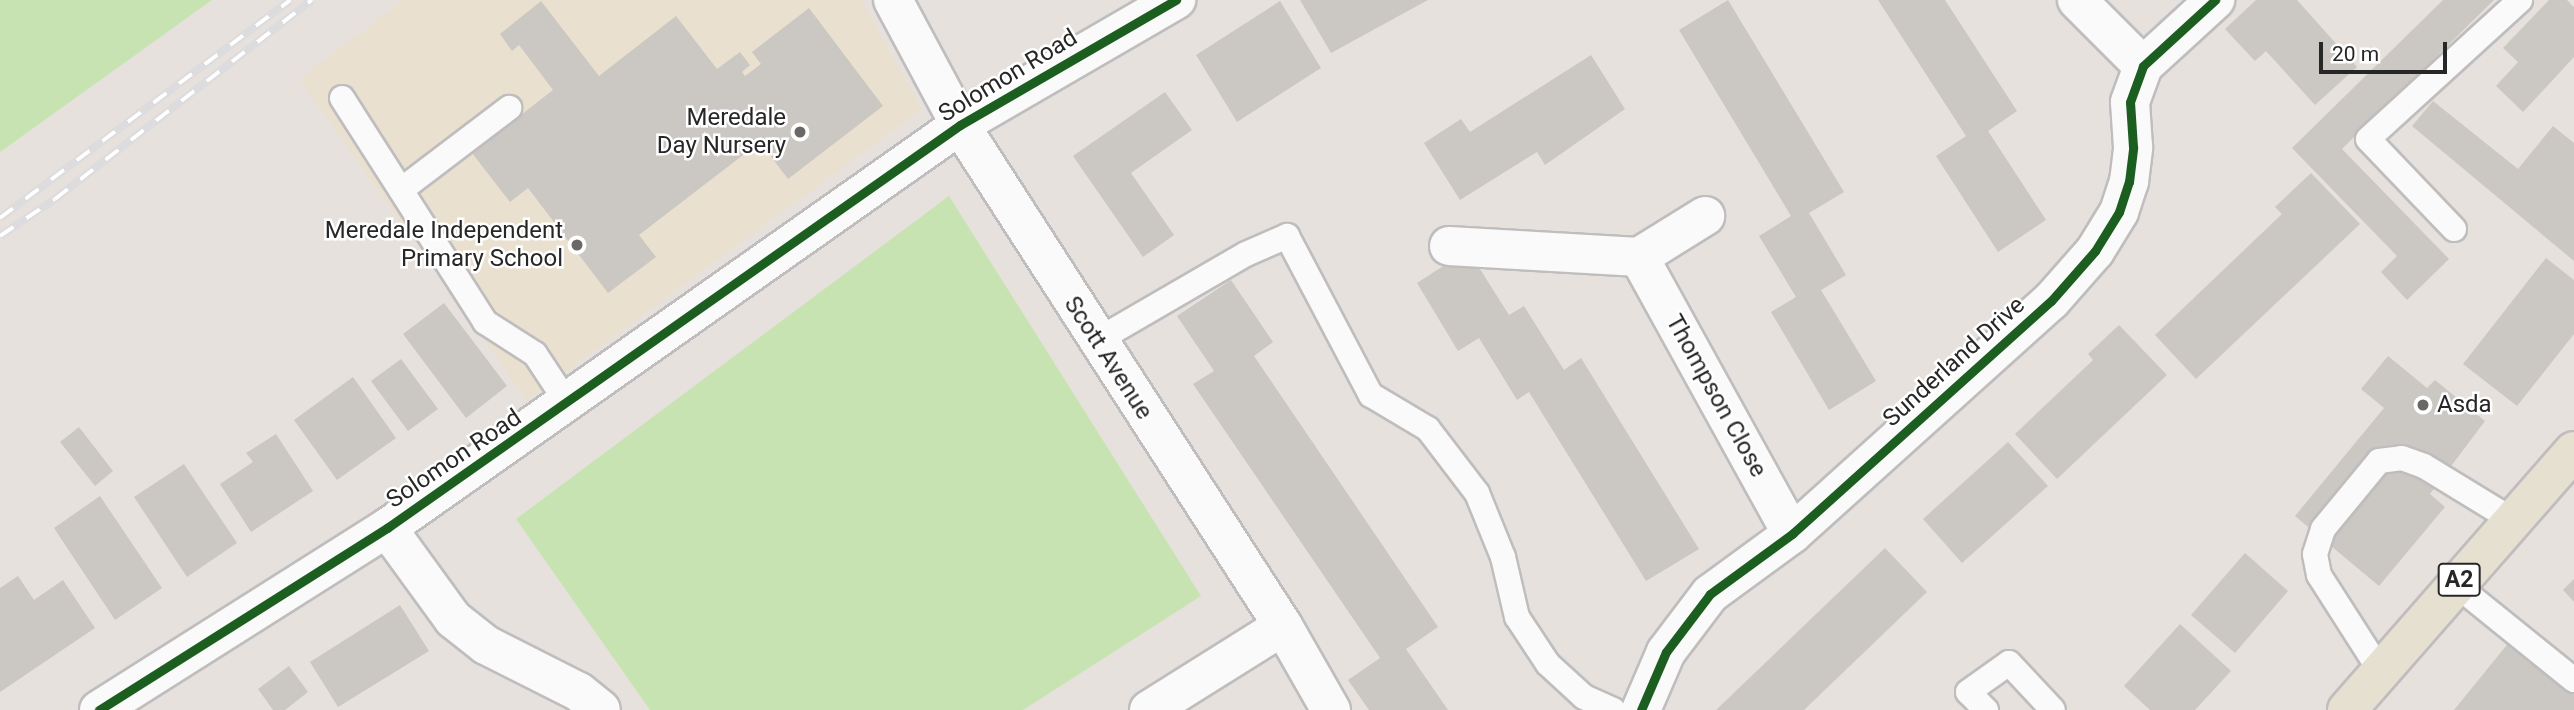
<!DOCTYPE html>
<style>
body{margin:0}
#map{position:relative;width:2574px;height:710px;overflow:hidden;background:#e6e1dc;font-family:Roboto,sans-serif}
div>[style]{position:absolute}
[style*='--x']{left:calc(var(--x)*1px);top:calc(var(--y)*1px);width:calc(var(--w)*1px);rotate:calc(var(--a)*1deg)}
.education>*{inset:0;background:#eae0cf}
.green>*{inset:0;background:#c8e3b2}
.building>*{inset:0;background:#cbc7c3}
.roads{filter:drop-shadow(2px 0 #bfbdbe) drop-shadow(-2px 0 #bfbdbe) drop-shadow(0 2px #bfbdbe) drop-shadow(0 -2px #bfbdbe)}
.service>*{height:24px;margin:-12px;padding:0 12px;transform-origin:12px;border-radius:12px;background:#fbfafa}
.minor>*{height:38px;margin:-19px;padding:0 19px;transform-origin:19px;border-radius:19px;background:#fbfafa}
.primary>*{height:38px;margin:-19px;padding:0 19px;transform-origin:19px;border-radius:19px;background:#e6e0d1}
.rail>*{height:8px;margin-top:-4px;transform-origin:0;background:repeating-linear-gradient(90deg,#fff 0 16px,#dcdcde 0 32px);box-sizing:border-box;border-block:2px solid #dcdcde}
.cycleway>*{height:9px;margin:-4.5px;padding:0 4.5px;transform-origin:4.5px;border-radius:4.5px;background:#1b5e20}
.dots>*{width:19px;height:19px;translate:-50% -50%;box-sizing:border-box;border:4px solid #fff;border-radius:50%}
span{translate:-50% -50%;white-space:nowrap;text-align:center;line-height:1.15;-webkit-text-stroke:5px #fff;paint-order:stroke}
.shield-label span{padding:2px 5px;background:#fff;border:2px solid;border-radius:5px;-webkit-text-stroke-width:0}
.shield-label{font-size:23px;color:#272727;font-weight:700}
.street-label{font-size:24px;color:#272727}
.poi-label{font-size:24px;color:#272727}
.right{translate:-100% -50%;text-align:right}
.left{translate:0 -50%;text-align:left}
.scale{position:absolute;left:2319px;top:42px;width:128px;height:32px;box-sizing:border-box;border:4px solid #272727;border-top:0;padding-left:9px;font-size:21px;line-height:24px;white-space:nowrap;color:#272727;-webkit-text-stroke:5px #fff;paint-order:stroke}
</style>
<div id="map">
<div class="education">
<div style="clip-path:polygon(404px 0,861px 0,922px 109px,527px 400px,299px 79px)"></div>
</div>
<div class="green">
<div style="clip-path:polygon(0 0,212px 0,0 152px)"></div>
<div style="clip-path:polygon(949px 196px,1201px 596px,1023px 710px,650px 710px,516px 519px)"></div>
</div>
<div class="building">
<div style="clip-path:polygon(1300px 0,1428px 0,1331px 53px)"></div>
<div style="clip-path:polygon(1728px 0,1844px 192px,1809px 213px,1846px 275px,1821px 290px,1876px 381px,1829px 410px,1771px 312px,1796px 297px,1759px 236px,1791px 216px,1679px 30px)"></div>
<div style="clip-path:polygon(1878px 0,1945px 0,2017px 111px,1988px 131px,2046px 220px,1998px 252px,1936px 156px,1966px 136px)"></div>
<div style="clip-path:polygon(2256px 0,2297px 0,2357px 67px,2315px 105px,2266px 51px,2255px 61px,2225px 29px)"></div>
<div style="clip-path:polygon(2443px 0,2494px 0,2342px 149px,2449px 259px,2407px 300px,2381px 272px,2397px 256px,2292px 148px)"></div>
<div style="clip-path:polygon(2549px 0,2567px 0,2574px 7px,2574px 57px,2523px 112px,2496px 86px,2518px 62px,2503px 48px)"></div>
<div style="clip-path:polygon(541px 1px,599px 76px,676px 16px,717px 69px,740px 52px,750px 65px,742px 72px,745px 76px,761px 64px,752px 52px,809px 8px,883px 106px,788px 179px,760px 142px,639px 235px,656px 257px,608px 293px,528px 188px,510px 202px,472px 153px,553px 90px,519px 45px,512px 51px,500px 34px)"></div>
<div style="clip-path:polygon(1280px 1px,1321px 68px,1237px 122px,1196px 55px)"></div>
<div style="clip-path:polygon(1591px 55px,1625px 109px,1545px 165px,1537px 152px,1460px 200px,1424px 143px,1461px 119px,1470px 132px)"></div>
<div style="clip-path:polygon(1165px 92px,1192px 130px,1131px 173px,1174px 235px,1143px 257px,1073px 156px)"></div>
<div style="clip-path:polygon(2433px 101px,2518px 169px,2553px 126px,2574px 143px,2574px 261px,2412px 126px)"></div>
<div style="clip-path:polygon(2311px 173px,2360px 224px,2196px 379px,2155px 335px,2282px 214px,2275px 207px)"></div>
<div style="clip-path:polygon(1468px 250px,1509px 315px,1524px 306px,1564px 370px,1581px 358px,1699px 549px,1646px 581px,1529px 392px,1517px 400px,1479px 338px,1458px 351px,1417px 283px)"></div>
<div style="clip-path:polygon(2546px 258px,2574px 280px,2574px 334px,2517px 406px,2463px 364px)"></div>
<div style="clip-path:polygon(1231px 280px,1273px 342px,1254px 356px,1438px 627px,1406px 649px,1448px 710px,1369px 710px,1348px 680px,1380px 658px,1193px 384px,1214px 371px,1177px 316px)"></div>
<div style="clip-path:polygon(444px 303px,507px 386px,466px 418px,403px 334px)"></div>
<div style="clip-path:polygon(2119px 325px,2167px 375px,2057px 479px,2015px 434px,2093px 360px,2088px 354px)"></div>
<div style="clip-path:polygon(2388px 356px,2427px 388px,2435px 380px,2485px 421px,2430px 494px,2445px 507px,2379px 586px,2295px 516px,2384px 408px,2361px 389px)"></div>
<div style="clip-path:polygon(401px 359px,438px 409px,408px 431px,371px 381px)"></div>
<div style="clip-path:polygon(353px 377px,396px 438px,337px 480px,294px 420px)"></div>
<div style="clip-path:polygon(79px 427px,113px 471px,95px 486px,60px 442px)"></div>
<div style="clip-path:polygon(276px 434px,313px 491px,251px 532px,220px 484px,253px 462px,246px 453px)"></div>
<div style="clip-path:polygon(2008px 442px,2048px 486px,1962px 563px,1923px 519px)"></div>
<div style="clip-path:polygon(184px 464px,237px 543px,187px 577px,134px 497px)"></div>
<div style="clip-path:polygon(100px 496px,162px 588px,115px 620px,54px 528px)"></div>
<div style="clip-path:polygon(1885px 548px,1927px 592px,1804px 710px,1716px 710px)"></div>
<div style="clip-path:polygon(2245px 553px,2288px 591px,2235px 653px,2191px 615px)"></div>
<div style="clip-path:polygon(18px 576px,34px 600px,63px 580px,95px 628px,0 692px,0 588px)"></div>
<div style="clip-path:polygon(2574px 579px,2574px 602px,2563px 590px)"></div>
<div style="clip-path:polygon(400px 605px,429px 651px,338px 707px,310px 662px)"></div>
<div style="clip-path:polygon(2180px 624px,2231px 671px,2195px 710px,2150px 710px,2124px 686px)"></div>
<div style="clip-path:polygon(2510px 641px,2574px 693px,2574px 710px,2454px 710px)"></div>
<div style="clip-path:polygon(289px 666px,308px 692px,285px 710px,273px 710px,258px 689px)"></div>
</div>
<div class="roads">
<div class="service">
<div style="--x:342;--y:98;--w:266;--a:57.4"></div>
<div style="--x:485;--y:322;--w:59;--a:32.6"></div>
<div style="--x:535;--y:354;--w:60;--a:56.6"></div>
<div style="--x:401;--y:190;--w:136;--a:-37.2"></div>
<div style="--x:2454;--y:229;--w:124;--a:-133.7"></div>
<div style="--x:2368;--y:139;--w:206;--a:-42.4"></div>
<div style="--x:1096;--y:341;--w:173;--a:-30.1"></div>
<div style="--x:1246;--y:254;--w:45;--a:-23.7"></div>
<div style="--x:1287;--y:236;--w:180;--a:62.2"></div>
<div style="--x:1371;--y:395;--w:66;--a:30.8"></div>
<div style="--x:1428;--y:429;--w:81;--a:52.6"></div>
<div style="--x:1477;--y:493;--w:69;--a:67.9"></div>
<div style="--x:1503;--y:557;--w:62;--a:76.9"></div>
<div style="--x:1517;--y:617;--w:56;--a:56.6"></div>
<div style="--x:1548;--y:664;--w:49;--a:42.5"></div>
<div style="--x:1584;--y:697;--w:32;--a:24"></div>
<div style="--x:2455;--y:584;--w:153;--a:38.9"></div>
<div style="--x:2381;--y:672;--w:115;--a:-122.6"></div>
<div style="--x:2319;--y:575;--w:21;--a:-101"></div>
<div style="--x:2315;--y:554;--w:26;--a:-72"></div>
<div style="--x:2323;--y:529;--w:88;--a:-50.5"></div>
<div style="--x:2379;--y:461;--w:23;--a:-7"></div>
<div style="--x:2402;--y:458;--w:23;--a:20"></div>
<div style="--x:2424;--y:466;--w:105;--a:31.4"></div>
<div style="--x:1986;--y:710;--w:25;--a:-135"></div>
<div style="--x:1968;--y:692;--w:50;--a:-35.3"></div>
<div style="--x:2009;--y:663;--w:64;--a:46.9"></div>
</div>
<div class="minor">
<div style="--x:893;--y:0;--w:142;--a:61.8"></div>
<div style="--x:960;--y:125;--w:596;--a:57.19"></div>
<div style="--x:1283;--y:626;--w:97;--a:60.3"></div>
<div style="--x:2077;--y:0;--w:93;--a:45"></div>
<div style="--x:1449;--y:246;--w:190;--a:3.3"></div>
<div style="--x:1639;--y:257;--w:78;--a:-31.8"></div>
<div style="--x:1639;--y:257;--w:316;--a:61.1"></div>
<div style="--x:387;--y:528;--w:112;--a:54"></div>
<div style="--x:453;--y:619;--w:42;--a:38.2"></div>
<div style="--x:486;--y:645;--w:104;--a:26.8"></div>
<div style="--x:579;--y:692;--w:28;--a:39"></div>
<div style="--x:99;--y:710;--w:341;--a:-32.3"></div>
<div style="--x:387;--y:528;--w:701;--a:-35.12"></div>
<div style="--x:960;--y:125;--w:250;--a:-30.1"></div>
<div style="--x:1149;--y:710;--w:158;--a:-32.1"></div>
<div style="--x:1641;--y:710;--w:63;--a:-66.7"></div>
<div style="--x:1666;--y:652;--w:73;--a:-52.8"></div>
<div style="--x:1710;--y:594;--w:102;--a:-36.2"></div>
<div style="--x:1792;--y:534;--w:348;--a:-42"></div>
<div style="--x:2051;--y:301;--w:67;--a:-48.7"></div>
<div style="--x:2095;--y:251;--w:46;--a:-58.4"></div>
<div style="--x:2119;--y:212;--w:32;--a:-72"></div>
<div style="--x:2129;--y:182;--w:35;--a:-83"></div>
<div style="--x:2133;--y:147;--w:45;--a:-93.8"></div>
<div style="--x:2130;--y:102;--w:38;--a:-70"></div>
<div style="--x:2143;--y:66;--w:98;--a:-42.5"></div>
</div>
<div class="primary">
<div style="--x:2347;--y:710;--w:344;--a:-48.8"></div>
</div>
</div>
<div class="rail">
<div style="--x:0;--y:218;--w:363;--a:-36.9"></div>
<div style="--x:0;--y:236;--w:66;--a:-33.9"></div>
<div style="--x:55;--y:199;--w:325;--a:-37.8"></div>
</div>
<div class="cycleway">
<div style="--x:99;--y:710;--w:341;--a:-32.3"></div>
<div style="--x:387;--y:528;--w:701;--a:-35.12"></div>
<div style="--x:960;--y:125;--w:250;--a:-30.1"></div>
<div style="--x:1641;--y:710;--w:63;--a:-66.7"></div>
<div style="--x:1666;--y:652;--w:73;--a:-52.8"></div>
<div style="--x:1710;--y:594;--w:102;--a:-36.2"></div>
<div style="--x:1792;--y:534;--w:348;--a:-42"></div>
<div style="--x:2051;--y:301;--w:67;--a:-48.7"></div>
<div style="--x:2095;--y:251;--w:46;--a:-58.4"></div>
<div style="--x:2119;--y:212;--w:32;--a:-72"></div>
<div style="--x:2129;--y:182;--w:35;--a:-83"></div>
<div style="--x:2133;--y:147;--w:45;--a:-93.8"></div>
<div style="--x:2130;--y:102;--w:38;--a:-70"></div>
<div style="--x:2143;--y:66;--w:98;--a:-42.5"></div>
</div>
<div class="dots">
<div style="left:800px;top:132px;background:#6a6866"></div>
<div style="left:577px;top:245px;background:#6a6866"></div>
<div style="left:2423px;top:405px;background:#6a6866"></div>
</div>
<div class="shield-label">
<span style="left:2459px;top:580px">A2</span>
</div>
<div class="street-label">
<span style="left:1008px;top:76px;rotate:-31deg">Solomon Road</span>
<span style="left:1108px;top:358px;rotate:57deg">Scott Avenue</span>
<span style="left:1954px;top:362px;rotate:-42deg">Sunderland Drive</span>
<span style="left:1716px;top:396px;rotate:61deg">Thompson Close</span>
<span style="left:454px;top:459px;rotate:-34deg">Solomon Road</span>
</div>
<div class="poi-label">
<span class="right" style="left:786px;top:132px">Meredale<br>Day Nursery</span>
<span class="right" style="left:563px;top:245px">Meredale Independent<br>Primary School</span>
<span class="left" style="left:2437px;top:405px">Asda</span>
</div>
<div class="scale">20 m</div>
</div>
